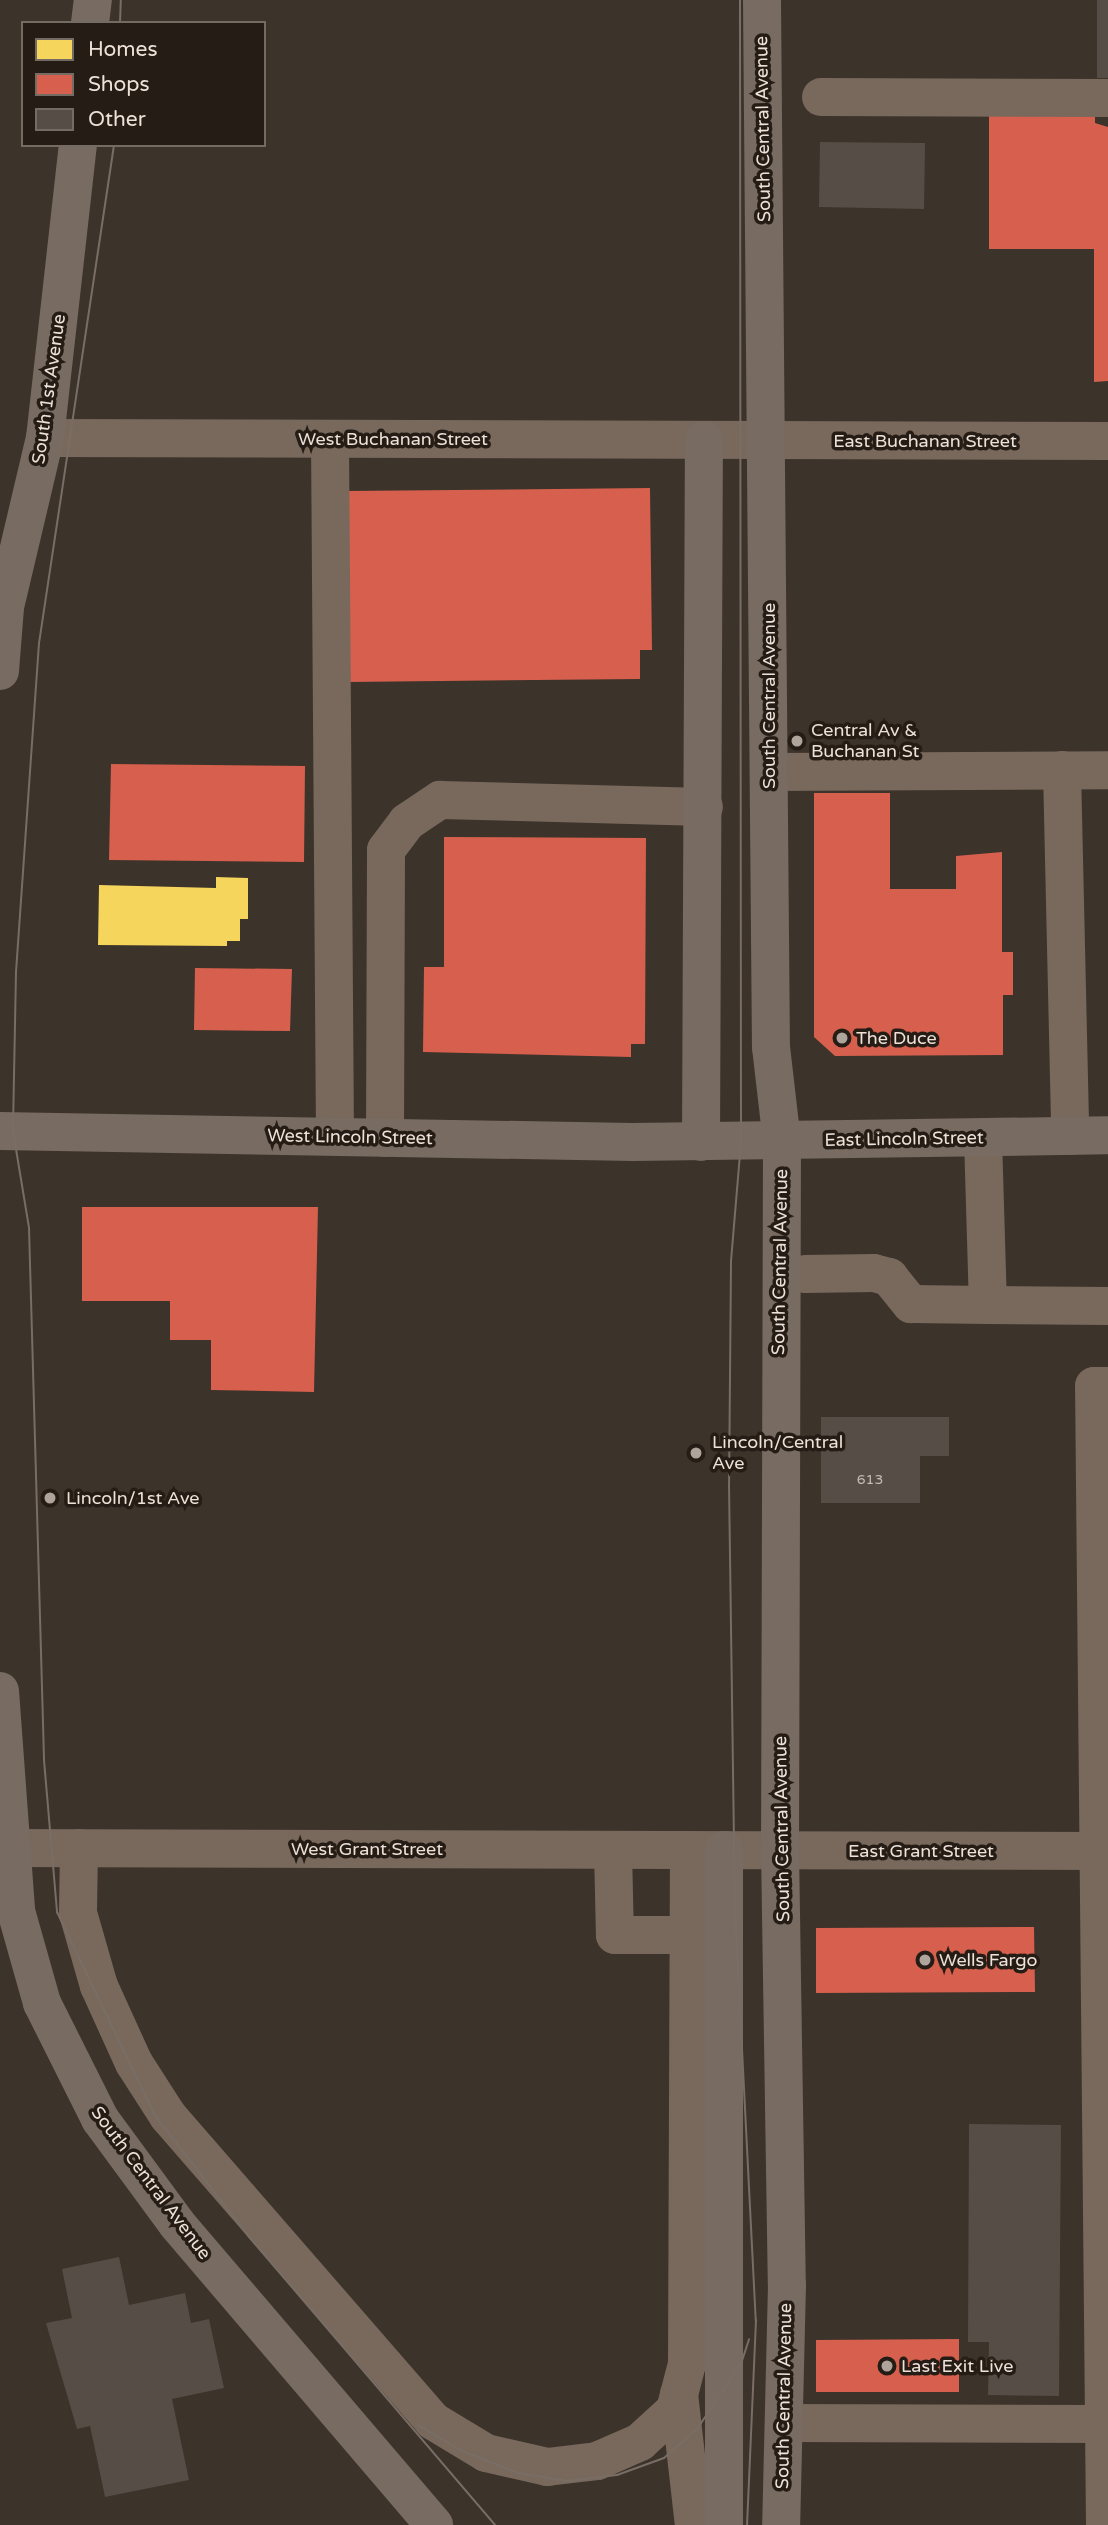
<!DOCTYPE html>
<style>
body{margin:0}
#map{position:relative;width:1108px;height:2525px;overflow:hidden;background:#3c332b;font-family:"Varela Round",sans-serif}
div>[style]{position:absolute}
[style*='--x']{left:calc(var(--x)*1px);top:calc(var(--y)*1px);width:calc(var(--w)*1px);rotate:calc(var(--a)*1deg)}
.homes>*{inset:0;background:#f6d55c}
.shops>*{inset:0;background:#d6604d}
.building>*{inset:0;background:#554d46}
.minor>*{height:38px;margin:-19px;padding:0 19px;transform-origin:19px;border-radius:19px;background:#78695c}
.major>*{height:38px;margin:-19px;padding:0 19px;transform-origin:19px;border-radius:19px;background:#786b61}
.tram>*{height:2px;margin:-1px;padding:0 1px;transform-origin:1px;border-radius:1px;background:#796e66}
.dots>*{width:19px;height:19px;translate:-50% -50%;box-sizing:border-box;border:4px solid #241c15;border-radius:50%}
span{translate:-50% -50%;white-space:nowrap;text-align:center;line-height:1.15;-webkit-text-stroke:7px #241c15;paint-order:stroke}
.number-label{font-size:14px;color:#c7bcb4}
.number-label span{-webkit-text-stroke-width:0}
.street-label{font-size:18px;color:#ede1d8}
.poi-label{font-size:18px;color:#ede1d8}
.left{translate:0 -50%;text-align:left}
.legend{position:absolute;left:21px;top:21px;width:245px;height:126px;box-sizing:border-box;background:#241c15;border:2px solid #746b63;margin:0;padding:9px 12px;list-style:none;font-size:21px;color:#ede1d8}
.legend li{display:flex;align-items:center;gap:14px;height:35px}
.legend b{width:35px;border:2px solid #746b63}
</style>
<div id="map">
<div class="homes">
<div style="clip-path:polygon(216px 877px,248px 878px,248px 919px,240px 919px,240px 941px,227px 941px,227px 946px,98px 945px,99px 885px,216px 888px)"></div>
</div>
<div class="shops">
<div style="clip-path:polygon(989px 116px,1095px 116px,1095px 123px,1108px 127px,1108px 381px,1094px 382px,1094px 249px,989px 249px)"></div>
<div style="clip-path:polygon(650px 488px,652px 650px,640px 650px,640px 679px,348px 682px,346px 491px)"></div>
<div style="clip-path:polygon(111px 764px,305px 766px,304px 862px,109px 860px)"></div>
<div style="clip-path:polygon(814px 793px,890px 793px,890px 889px,956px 889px,956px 856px,1002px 852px,1002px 952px,1013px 952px,1013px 995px,1003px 995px,1003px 1055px,835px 1056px,814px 1037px)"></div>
<div style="clip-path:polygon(444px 837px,646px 838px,645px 1044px,631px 1044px,631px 1057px,423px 1052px,424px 967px,444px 967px)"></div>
<div style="clip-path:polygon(195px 968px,292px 969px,290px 1031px,194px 1030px)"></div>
<div style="clip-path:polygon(82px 1207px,318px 1207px,314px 1392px,211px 1390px,211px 1340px,170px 1340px,170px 1301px,82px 1301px)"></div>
<div style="clip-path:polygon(1034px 1927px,1035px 1992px,816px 1993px,816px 1928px)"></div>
<div style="clip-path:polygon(959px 2339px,959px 2392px,816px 2392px,816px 2340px)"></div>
</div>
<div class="building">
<div style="clip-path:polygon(1097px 0,1108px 0,1108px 78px,1097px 78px)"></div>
<div style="clip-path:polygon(820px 142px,925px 143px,924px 209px,819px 207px)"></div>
<div style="clip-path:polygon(821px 1417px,949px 1417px,949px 1456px,920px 1456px,920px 1503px,821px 1503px)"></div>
<div style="clip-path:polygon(969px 2124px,1061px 2125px,1059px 2396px,988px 2395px,989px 2342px,968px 2342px)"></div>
<div style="clip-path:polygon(119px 2257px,129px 2305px,185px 2293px,191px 2323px,209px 2319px,224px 2388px,172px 2399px,189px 2480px,105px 2497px,90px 2426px,77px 2429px,46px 2323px,72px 2318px,62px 2269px)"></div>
</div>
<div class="minor">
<div style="--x:821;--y:97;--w:287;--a:0.2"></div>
<div style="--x:45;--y:438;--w:1063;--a:0.16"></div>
<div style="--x:330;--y:439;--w:697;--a:89.59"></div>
<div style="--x:1062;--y:770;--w:366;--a:88.7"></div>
<div style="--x:769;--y:772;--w:339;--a:-0.3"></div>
<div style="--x:385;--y:1138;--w:288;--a:-89.8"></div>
<div style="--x:386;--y:850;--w:35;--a:-53"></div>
<div style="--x:407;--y:822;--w:40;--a:-34"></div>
<div style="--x:440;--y:800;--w:264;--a:1.5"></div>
<div style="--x:983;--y:1138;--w:167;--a:88.3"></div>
<div style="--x:988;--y:1305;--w:120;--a:0.5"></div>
<div style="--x:805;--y:1274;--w:69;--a:-0.8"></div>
<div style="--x:874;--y:1273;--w:16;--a:15"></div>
<div style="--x:889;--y:1277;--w:35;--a:51"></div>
<div style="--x:911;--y:1304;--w:77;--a:0.7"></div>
<div style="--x:0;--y:1848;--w:1108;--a:0.16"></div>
<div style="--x:79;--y:1848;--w:65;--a:90.9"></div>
<div style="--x:78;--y:1913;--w:76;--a:74"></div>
<div style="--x:99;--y:1986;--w:85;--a:65.6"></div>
<div style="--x:134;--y:2063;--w:63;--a:57.3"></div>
<div style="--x:168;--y:2116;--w:404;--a:49"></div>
<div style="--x:433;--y:2421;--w:62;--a:31.1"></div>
<div style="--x:486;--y:2453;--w:63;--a:12.9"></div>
<div style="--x:547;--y:2467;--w:50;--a:-6.8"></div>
<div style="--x:597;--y:2461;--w:47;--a:-23.8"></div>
<div style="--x:640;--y:2442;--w:47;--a:-42.4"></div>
<div style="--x:675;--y:2410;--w:48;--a:-75.4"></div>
<div style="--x:687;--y:2364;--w:514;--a:-89.78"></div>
<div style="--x:613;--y:1850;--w:85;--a:88.7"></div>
<div style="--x:615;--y:1935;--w:75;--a:0"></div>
<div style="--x:679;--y:2394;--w:132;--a:83.5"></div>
<div style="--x:785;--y:2423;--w:319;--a:0.2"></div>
<div style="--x:1105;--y:2525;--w:1139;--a:-90.55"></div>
<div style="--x:1094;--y:1386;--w:14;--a:0"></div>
</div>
<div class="major">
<div style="--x:762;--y:0;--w:1047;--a:89.51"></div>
<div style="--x:771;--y:1047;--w:96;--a:83.4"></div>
<div style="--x:782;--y:1142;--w:708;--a:90.16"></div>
<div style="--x:780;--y:1850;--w:435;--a:89.1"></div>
<div style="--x:787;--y:2285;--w:240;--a:91.4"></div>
<div style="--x:90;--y:23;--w:23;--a:-83"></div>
<div style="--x:0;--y:671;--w:64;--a:-85.5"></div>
<div style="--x:5;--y:607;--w:174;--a:-76.7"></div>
<div style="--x:45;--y:438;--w:295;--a:-83.6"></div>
<div style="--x:0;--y:1131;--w:633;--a:1"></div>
<div style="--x:633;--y:1142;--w:475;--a:-0.8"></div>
<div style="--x:701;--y:1142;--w:702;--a:-89.76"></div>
<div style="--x:0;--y:1691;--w:221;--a:85.8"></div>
<div style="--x:16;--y:1911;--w:96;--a:74.2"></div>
<div style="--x:42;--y:2003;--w:130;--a:63.4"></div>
<div style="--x:100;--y:2119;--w:130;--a:53.7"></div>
<div style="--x:177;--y:2224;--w:396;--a:49.5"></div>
<div style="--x:724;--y:1850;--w:675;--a:90"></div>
</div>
<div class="tram">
<div style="--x:740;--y:0;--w:1142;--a:89.95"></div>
<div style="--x:741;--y:1142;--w:120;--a:94.8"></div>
<div style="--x:731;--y:1262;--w:222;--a:90.5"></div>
<div style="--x:729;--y:1484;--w:427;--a:89.2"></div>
<div style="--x:735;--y:1911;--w:410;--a:87.1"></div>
<div style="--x:756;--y:2320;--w:205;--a:92.5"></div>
<div style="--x:120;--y:23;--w:23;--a:-88"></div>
<div style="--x:114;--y:145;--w:504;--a:98.56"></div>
<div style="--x:39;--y:643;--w:330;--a:94"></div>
<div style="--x:16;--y:972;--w:159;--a:91.1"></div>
<div style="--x:13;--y:1131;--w:98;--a:80.6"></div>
<div style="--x:29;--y:1228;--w:532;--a:88.38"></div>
<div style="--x:44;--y:1760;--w:153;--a:85.1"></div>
<div style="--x:57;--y:1912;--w:224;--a:64.3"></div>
<div style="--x:154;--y:2114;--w:157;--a:52.3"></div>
<div style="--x:250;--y:2238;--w:377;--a:49.5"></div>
<div style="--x:418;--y:2425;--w:51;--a:30.6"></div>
<div style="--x:462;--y:2451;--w:60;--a:21.4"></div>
<div style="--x:518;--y:2473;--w:50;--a:9.3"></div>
<div style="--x:567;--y:2481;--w:50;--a:-6.8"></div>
<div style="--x:617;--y:2475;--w:50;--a:-19.9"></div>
<div style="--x:664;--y:2458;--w:44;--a:-41.3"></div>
<div style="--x:697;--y:2429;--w:78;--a:-55.9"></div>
<div style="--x:741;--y:2364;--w:26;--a:-72"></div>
</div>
<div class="dots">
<div style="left:797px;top:741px;background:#afa49b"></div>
<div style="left:842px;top:1038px;background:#afa49b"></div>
<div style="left:696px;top:1453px;background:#afa49b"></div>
<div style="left:50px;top:1498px;background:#afa49b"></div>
<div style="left:925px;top:1960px;background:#afa49b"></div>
<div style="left:887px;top:2366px;background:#afa49b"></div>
</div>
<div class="number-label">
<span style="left:870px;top:1480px">613</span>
</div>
<div class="street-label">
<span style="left:763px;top:129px;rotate:-91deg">South Central Avenue</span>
<span style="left:49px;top:389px;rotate:-82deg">South 1st Avenue</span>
<span style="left:393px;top:439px">West Buchanan Street</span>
<span style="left:925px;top:441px">East Buchanan Street</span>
<span style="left:769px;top:696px;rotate:-90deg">South Central Avenue</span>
<span style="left:350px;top:1137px;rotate:1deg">West Lincoln Street</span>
<span style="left:904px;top:1139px;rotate:-1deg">East Lincoln Street</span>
<span style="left:780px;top:1262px;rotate:-89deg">South Central Avenue</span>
<span style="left:782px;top:1829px;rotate:-91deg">South Central Avenue</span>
<span style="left:367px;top:1849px">West Grant Street</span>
<span style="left:921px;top:1851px">East Grant Street</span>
<span style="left:151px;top:2183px;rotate:53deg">South Central Avenue</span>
<span style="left:784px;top:2396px;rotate:-89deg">South Central Avenue</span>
</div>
<div class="poi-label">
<span class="left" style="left:811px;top:741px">Central Av &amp;<br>Buchanan St</span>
<span class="left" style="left:856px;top:1038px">The Duce</span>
<span class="left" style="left:712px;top:1453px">Lincoln/Central<br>Ave</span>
<span class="left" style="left:66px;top:1498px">Lincoln/1st Ave</span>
<span class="left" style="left:939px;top:1960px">Wells Fargo</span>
<span class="left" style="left:901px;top:2366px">Last Exit Live</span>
</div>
<ul class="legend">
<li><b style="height:19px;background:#f6d55c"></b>Homes</li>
<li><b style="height:19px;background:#d6604d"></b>Shops</li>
<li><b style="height:19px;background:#554d46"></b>Other</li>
</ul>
</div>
